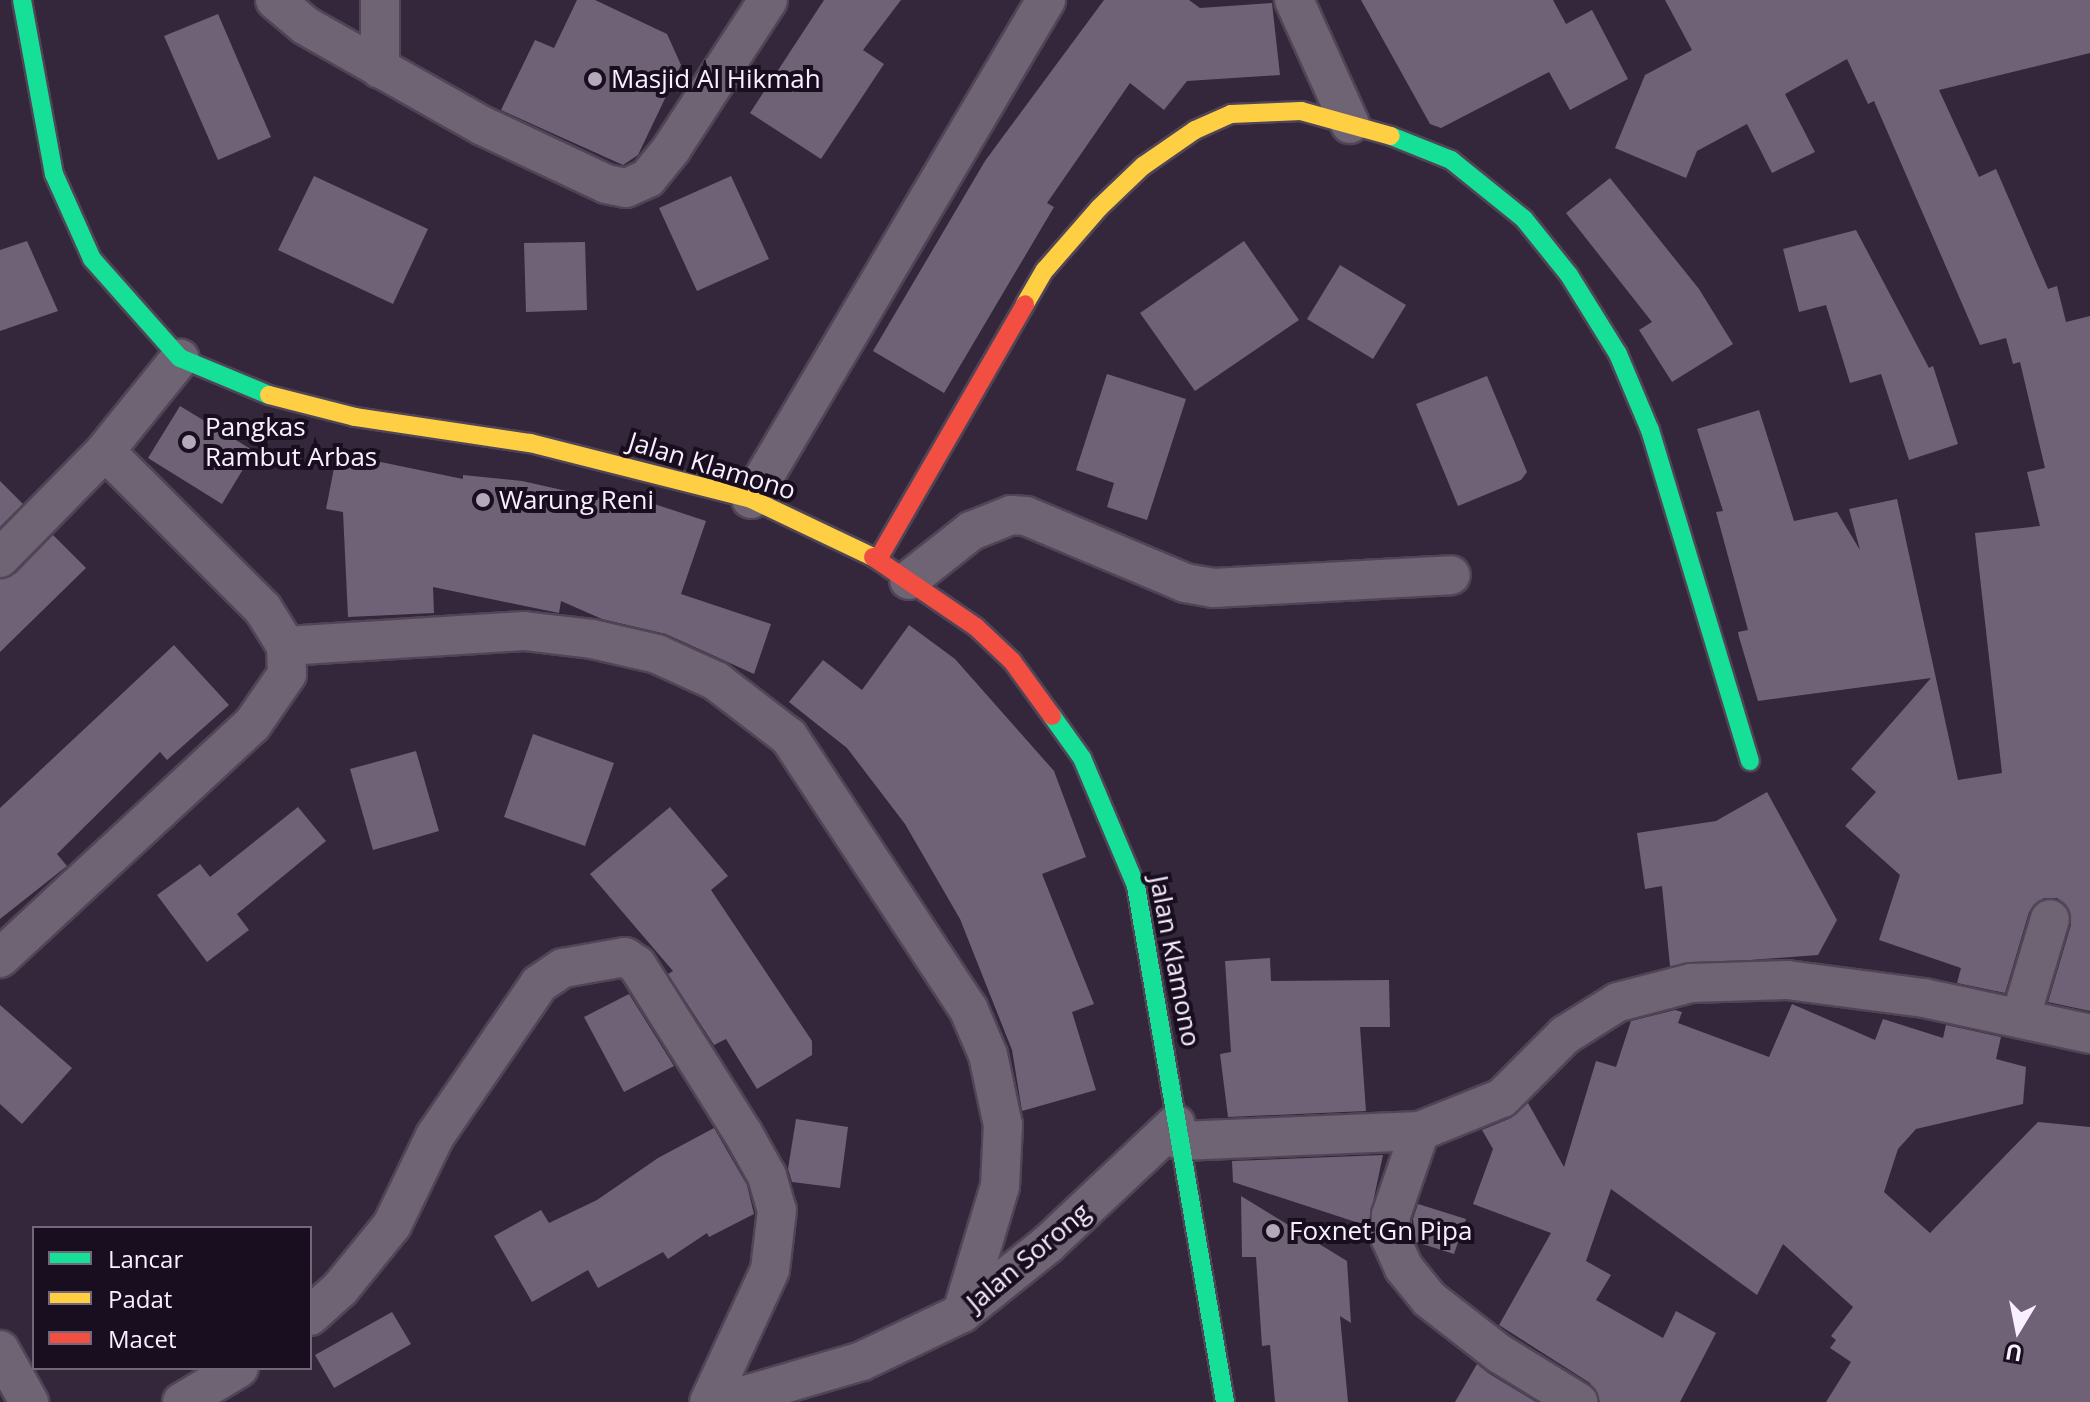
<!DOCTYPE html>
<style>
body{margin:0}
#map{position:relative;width:2090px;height:1402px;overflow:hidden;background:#34273c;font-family:"Open Sans",sans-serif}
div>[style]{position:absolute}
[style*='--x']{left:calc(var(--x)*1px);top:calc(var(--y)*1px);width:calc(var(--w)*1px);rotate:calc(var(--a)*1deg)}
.building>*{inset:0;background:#6f6277}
.roads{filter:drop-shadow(2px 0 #504556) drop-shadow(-2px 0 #504556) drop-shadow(0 2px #504556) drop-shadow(0 -2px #504556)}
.street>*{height:38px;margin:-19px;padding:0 19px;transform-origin:19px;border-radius:19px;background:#6e6474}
.fast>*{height:18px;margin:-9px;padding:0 9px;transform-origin:9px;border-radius:9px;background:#16e098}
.slow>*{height:18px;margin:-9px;padding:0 9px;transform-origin:9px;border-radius:9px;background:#ffcf43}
.jam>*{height:18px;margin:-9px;padding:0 9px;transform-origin:9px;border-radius:9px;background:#f24e42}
.dots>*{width:22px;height:22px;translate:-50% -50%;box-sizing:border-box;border:4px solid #180e1f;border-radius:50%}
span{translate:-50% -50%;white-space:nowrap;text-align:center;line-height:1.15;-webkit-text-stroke:8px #180e1f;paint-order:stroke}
.poi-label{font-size:26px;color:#f8efff}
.left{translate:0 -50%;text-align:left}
.street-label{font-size:26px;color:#f8efff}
.legend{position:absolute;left:32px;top:1226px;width:280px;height:144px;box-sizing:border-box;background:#180e1f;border:2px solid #726879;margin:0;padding:10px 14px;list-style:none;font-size:24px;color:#f8efff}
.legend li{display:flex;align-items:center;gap:16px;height:40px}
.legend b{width:40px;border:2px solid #726879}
.north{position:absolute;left:1978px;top:1290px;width:80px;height:80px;-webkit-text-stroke:6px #180e1f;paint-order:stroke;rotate:190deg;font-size:22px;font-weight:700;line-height:32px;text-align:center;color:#f8efff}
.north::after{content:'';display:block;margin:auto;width:28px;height:36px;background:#f8efff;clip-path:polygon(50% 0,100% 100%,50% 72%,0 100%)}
</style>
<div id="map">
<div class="building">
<div style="clip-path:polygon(577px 0,595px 0,667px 34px,681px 65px,638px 155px,623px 165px,501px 110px,535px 40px,554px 48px)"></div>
<div style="clip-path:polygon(824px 0,901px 0,863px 50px,884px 64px,821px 159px,750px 113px)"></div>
<div style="clip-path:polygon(1104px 0,1189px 0,1200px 8px,1272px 3px,1280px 75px,1187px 81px,1164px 110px,1130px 83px,1047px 203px,1054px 207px,944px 393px,873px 351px,985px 161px)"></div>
<div style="clip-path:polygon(1361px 0,1553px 0,1566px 24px,1592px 10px,1628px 79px,1570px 110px,1549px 72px,1441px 128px,1430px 124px)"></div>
<div style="clip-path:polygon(1665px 0,2090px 0,2090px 53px,1939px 90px,1979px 177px,1996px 169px,2048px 289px,2057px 286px,2066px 322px,2090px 316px,2090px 1011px,2048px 1002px,2071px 925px,2066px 905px,2057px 898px,2044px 898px,2029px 912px,2005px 993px,1957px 983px,1961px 968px,1879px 940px,1900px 875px,1845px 826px,1876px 792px,1851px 769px,1931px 678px,1758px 701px,1739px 637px,1738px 632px,1748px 630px,1716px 512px,1723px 511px,1697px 429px,1759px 410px,1794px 521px,1837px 512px,1860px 550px,1849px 509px,1897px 499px,1958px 780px,2002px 773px,1975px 533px,2040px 526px,2027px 472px,2045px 468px,2020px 362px,2013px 364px,2006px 338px,1980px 345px,1874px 101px,1868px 104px,1847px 59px,1785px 94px,1815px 152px,1772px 173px,1747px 124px,1697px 151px,1686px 178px,1615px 148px,1645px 75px,1692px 50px)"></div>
<div style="clip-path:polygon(218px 14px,271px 137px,218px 160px,164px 36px)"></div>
<div style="clip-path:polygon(314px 176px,428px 229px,393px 304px,278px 250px)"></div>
<div style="clip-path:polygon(731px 176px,769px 259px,697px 291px,659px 208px)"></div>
<div style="clip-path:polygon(1610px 178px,1699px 289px,1733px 344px,1672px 382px,1639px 330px,1652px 322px,1566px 213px)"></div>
<div style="clip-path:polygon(1856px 230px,1929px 368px,1933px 366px,1958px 444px,1909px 460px,1881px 374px,1850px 383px,1826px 305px,1799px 312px,1783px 249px)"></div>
<div style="clip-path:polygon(27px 241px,58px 311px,0 331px,0 250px)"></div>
<div style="clip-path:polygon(1244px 241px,1299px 320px,1195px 391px,1140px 313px)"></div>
<div style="clip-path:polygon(585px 242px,587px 310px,526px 312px,524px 243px)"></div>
<div style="clip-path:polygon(1340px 265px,1406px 305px,1373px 359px,1307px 319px)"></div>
<div style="clip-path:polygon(1107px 374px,1186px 399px,1147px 520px,1107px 507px,1114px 483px,1076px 470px)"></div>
<div style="clip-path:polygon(1487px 376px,1527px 472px,1521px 480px,1458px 506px,1416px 404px)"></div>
<div style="clip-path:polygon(180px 406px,254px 451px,222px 504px,148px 458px)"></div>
<div style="clip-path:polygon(337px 453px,463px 479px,463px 475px,522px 481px,625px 504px,627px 495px,706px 521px,681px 594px,771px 624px,754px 674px,666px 634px,602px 619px,561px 601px,559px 613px,433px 587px,434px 613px,348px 617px,343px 512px,326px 509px)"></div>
<div style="clip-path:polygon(0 481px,23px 504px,0 527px)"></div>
<div style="clip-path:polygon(53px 535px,86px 568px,0 652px,0 579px,16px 573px)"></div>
<div style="clip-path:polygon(909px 625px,955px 659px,1054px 771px,1086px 857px,1042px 874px,1094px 1004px,1072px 1012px,1096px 1090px,1022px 1111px,1012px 1050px,960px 919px,905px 824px,847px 748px,789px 702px,823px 660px,862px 690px)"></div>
<div style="clip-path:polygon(174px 645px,229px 705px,167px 760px,160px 752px,57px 854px,67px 866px,0 919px,0 808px)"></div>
<div style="clip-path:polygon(533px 734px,614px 763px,585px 846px,504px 817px)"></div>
<div style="clip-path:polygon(416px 751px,439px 831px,373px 850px,350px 769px)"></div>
<div style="clip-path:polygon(1767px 792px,1837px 920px,1818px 955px,1670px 966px,1662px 886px,1645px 889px,1637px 833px,1716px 821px)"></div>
<div style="clip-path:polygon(298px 807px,326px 841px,237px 914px,249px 930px,207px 962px,157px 895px,200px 864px,210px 877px)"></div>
<div style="clip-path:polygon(670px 807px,728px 876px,711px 890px,812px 1041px,812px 1055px,757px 1089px,726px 1039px,714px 1045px,668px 974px,673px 971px,590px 874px)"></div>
<div style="clip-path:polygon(1270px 958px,1271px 981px,1389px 980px,1390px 1027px,1360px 1027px,1366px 1111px,1228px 1117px,1220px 1054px,1231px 1052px,1225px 961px)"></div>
<div style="clip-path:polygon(629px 994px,674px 1066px,624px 1092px,584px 1017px)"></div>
<div style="clip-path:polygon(1792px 1004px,1875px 1040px,1883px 1019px,1943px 1038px,1946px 1025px,2001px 1037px,1996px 1059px,2026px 1067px,2023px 1104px,1916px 1129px,1898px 1149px,1884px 1192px,1930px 1233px,2038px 1122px,2090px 1127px,2090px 1402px,1826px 1402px,1851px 1362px,1830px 1348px,1836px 1340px,1831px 1336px,1853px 1307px,1783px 1244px,1757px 1295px,1611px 1189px,1586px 1261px,1611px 1275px,1596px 1300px,1663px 1338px,1676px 1311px,1716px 1333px,1680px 1402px,1600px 1402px,1590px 1383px,1499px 1325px,1551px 1233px,1473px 1204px,1493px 1149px,1482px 1130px,1511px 1118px,1528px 1103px,1564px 1167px,1596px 1061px,1616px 1067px,1631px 1021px,1675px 1010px,1682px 1012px,1678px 1023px,1769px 1057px)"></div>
<div style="clip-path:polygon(0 1005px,72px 1068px,22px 1124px,0 1104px)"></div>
<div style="clip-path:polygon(796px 1119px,848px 1127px,840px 1188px,792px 1182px,788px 1169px)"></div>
<div style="clip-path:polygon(714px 1128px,747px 1185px,754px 1214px,709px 1237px,707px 1233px,668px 1259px,663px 1252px,598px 1288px,588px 1270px,532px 1302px,494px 1236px,541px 1210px,549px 1223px,597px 1200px,658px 1158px)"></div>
<div style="clip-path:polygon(1383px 1155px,1368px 1226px,1233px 1182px,1232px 1161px)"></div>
<div style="clip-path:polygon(1241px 1196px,1347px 1261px,1351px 1323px,1340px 1316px,1348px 1402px,1275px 1402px,1270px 1345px,1262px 1346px,1256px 1257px,1242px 1257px)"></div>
<div style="clip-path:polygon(1418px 1204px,1466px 1219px,1454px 1254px,1416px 1242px,1413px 1219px)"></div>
<div style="clip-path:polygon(392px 1312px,411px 1344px,334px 1388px,315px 1355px)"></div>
<div style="clip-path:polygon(1477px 1364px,1488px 1373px,1536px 1402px,1455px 1402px)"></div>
</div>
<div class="roads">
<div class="street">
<div style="--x:275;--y:0;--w:40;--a:40"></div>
<div style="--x:306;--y:26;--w:203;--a:29.5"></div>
<div style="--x:483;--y:126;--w:136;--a:25.2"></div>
<div style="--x:606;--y:184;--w:20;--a:11"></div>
<div style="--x:626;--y:188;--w:24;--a:-24"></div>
<div style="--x:648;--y:178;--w:38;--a:-51"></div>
<div style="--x:672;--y:148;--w:176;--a:-57"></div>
<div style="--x:1294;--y:0;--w:136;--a:65.7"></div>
<div style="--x:380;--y:69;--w:69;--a:-90"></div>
<div style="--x:751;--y:499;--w:580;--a:-59.41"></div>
<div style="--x:0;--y:558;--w:150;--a:-45.5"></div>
<div style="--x:909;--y:580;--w:79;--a:-38.3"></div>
<div style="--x:971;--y:531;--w:43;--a:-21.8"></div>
<div style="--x:1011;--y:515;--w:15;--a:4"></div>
<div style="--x:1026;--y:516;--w:173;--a:22.8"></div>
<div style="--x:1185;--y:583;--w:29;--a:10"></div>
<div style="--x:1214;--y:588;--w:237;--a:-3.1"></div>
<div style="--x:286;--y:646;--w:238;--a:-3.6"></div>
<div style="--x:524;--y:631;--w:68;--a:6.7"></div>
<div style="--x:592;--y:639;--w:67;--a:13"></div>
<div style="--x:657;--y:654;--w:65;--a:24.6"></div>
<div style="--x:716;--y:681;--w:92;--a:37.5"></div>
<div style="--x:789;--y:737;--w:325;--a:56.6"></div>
<div style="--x:968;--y:1008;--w:51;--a:66.9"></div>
<div style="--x:988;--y:1055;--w:72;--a:77.9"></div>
<div style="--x:1003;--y:1125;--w:61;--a:92.8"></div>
<div style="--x:1000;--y:1186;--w:133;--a:106.7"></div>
<div style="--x:0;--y:958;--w:343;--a:-42.8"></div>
<div style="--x:252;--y:725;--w:62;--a:-55.5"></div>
<div style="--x:287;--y:674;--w:28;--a:-92"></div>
<div style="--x:286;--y:646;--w:44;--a:-121.9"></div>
<div style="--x:263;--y:609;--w:223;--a:-135"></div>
<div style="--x:105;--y:451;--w:119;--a:-51.1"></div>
<div style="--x:2021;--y:1016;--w:101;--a:-73.4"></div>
<div style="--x:1420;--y:1131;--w:89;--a:109"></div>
<div style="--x:1391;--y:1215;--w:22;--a:93"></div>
<div style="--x:1390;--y:1237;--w:34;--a:66"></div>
<div style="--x:1404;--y:1268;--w:40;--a:51"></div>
<div style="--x:1429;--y:1299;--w:90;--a:37.8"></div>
<div style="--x:1500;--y:1354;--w:92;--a:31.6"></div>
<div style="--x:1181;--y:1141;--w:239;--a:-2.4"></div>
<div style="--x:1420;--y:1131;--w:88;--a:-21.9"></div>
<div style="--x:1502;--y:1098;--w:89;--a:-45"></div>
<div style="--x:1565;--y:1035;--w:62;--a:-31.9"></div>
<div style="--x:1618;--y:1002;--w:75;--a:-14.6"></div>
<div style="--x:1691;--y:983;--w:96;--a:-1.8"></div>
<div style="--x:1787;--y:980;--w:138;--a:7.5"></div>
<div style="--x:1924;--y:998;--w:170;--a:12.2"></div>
<div style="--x:310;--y:1316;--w:40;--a:-42"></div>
<div style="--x:340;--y:1289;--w:82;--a:-50.9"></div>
<div style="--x:392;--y:1225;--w:99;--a:-64.2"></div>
<div style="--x:435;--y:1136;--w:184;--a:-55.6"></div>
<div style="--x:539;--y:984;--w:29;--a:-34"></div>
<div style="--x:563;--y:968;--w:63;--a:-10.1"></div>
<div style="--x:625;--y:957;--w:14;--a:34"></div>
<div style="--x:637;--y:965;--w:199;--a:57.8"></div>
<div style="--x:743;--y:1133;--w:49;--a:60.8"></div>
<div style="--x:767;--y:1176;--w:35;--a:74"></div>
<div style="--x:777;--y:1210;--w:60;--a:96.7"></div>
<div style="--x:770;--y:1270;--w:145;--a:114.8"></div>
<div style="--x:0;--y:1350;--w:60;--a:60.9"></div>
<div style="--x:182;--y:1402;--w:66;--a:-30.8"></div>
<div style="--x:722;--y:1402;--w:146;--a:-16.3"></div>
<div style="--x:862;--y:1361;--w:111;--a:-25.6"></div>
<div style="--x:962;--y:1313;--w:110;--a:-38.7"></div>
<div style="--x:1048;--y:1244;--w:175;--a:-43.2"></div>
</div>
<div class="fast">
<div style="--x:22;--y:0;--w:177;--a:79.6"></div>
<div style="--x:54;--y:174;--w:93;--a:65.9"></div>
<div style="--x:92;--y:259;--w:132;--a:48.4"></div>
<div style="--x:180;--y:358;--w:96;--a:22.6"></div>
<div style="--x:1391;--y:136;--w:65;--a:21.8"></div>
<div style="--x:1451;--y:160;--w:94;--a:38.9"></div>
<div style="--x:1524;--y:219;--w:72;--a:51.2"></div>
<div style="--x:1569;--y:275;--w:93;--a:58.2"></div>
<div style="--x:1618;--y:354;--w:82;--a:67.2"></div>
<div style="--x:1650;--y:430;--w:346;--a:73.2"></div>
<div style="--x:1052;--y:716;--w:52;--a:54.5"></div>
<div style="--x:1082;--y:758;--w:139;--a:67.1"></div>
<div style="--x:1136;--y:886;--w:524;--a:80.21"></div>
</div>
<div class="slow">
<div style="--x:1025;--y:304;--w:39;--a:-60"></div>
<div style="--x:1045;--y:270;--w:82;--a:-48.9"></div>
<div style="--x:1099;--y:208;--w:61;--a:-43.7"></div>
<div style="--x:1143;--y:166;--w:63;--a:-34.7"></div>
<div style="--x:1195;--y:130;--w:39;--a:-24"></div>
<div style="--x:1231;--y:114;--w:70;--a:-2.5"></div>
<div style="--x:1301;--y:111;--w:93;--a:15.5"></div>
<div style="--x:269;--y:395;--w:89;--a:14.3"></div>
<div style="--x:355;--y:417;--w:177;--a:8.5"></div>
<div style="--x:530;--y:443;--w:228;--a:14.2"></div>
<div style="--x:751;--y:499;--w:135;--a:25.4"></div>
</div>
<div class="jam">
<div style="--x:873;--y:557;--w:125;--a:34.2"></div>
<div style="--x:976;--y:627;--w:50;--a:43.4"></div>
<div style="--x:1012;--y:661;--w:68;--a:54"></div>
<div style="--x:878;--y:559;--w:294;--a:-60"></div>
</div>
</div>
<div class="dots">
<div style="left:595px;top:79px;background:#b3a9bb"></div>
<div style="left:189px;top:442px;background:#b3a9bb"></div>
<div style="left:483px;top:500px;background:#b3a9bb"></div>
<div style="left:1273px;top:1231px;background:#b3a9bb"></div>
</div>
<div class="poi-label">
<span class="left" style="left:611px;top:79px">Masjid Al Hikmah</span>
<span class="left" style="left:205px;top:442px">Pangkas<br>Rambut Arbas</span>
<span class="left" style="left:499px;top:500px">Warung Reni</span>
<span class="left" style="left:1289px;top:1231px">Foxnet Gn Pipa</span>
</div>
<div class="street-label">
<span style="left:712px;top:466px;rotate:17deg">Jalan Klamono</span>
<span style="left:1175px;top:961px;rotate:79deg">Jalan Klamono</span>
<span style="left:1028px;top:1257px;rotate:-40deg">Jalan Sorong</span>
</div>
<ul class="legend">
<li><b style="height:10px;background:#16e098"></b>Lancar</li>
<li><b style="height:10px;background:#ffcf43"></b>Padat</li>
<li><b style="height:10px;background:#f24e42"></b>Macet</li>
</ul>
<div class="north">U</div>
</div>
